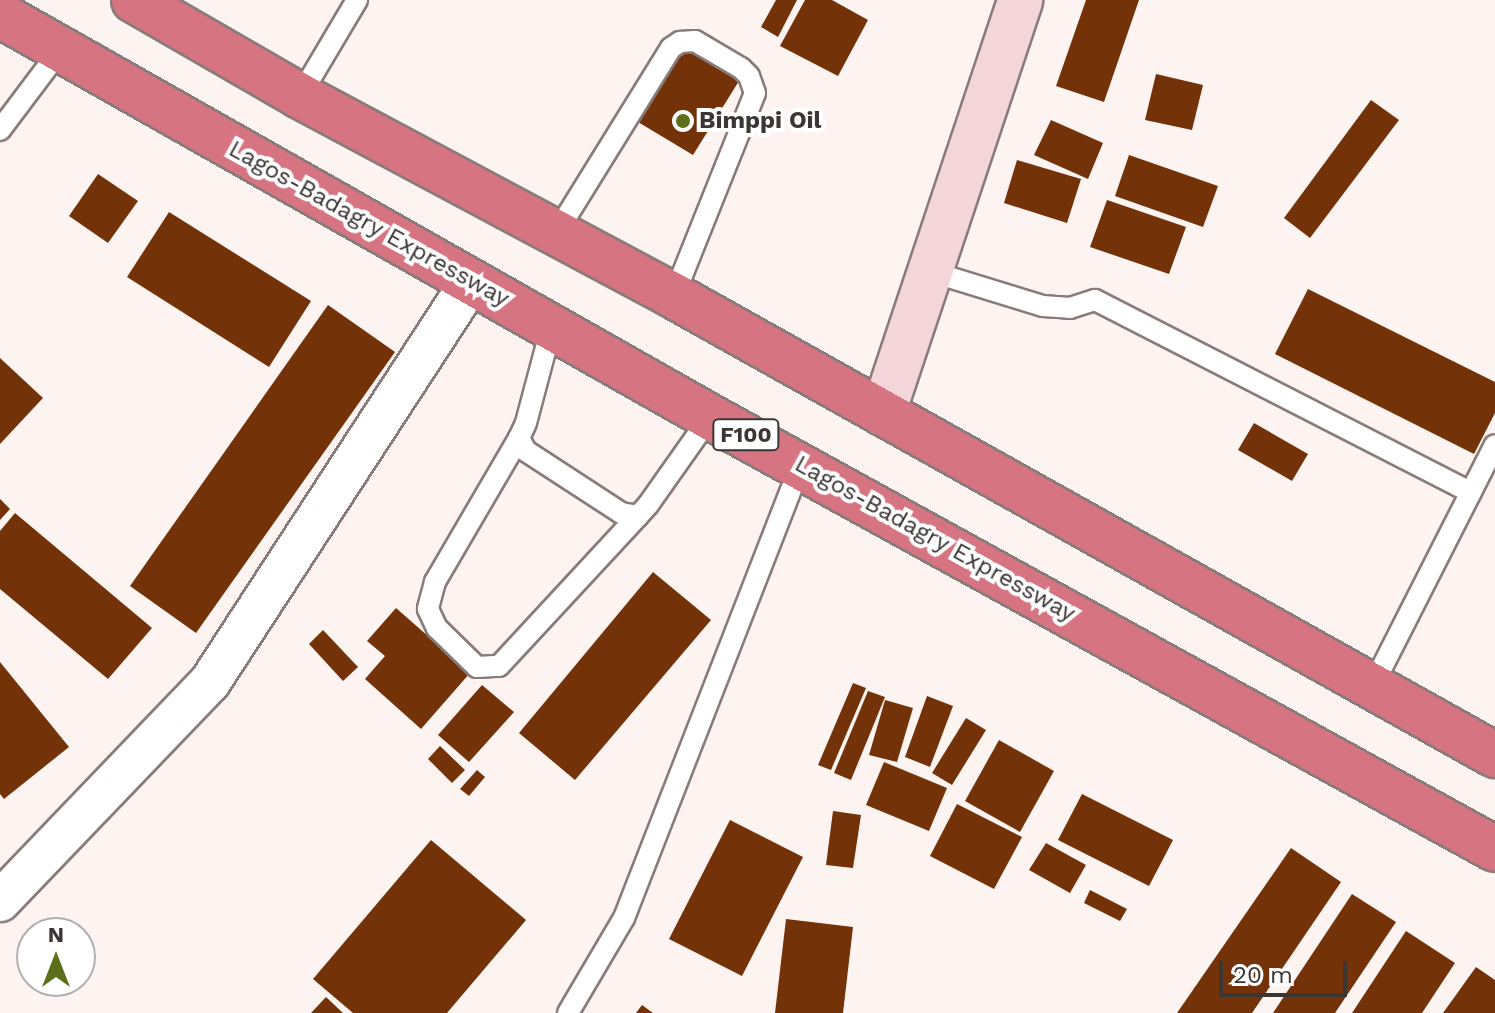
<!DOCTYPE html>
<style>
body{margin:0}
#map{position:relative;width:1495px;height:1013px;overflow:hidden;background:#fdf4f2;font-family:"Work Sans",sans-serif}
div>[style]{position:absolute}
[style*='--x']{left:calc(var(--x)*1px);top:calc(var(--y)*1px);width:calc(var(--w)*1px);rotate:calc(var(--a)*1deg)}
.building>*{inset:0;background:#733207}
.roads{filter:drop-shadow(2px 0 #897b79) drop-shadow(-2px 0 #897b79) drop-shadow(0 2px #897b79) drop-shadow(0 -2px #897b79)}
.lane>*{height:20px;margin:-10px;padding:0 10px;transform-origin:10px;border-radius:10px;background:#fff}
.street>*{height:40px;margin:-20px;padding:0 20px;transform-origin:20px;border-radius:20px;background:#fff}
.secondary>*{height:44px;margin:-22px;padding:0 22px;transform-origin:22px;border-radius:22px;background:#f3d5da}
.highway>*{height:44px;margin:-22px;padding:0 22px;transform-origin:22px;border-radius:22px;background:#d67482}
.dots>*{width:22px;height:22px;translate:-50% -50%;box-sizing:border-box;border:4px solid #fff;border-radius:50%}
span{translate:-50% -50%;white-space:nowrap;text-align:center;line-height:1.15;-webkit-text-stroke:8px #fff;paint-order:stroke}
.shield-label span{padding:2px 6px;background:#fff;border:2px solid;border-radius:6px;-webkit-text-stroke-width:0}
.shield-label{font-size:22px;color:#3b3534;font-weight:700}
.poi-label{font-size:24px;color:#3b3534;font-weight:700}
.left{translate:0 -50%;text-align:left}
.street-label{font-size:24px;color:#3b3534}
.north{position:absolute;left:16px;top:917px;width:80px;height:80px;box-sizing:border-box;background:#fff;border:2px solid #b1aeae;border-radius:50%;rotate:0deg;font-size:22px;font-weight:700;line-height:32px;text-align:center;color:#3b3534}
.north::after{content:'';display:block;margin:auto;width:28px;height:36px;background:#5e6f1c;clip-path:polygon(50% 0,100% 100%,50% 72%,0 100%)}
.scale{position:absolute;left:1219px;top:961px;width:128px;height:36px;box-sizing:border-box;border:4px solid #3b3534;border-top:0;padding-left:10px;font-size:24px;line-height:28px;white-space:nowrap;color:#3b3534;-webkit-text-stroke:6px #fff;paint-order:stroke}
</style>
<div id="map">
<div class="building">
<div style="clip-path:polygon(776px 0,797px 0,778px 37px,761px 27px)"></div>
<div style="clip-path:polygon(805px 0,832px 0,868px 20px,838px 76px,780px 46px)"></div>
<div style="clip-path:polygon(1086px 0,1139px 0,1104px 102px,1056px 86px)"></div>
<div style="clip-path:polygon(683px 47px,739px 81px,693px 155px,638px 122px)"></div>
<div style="clip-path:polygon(1156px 74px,1203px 85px,1192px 130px,1145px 120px)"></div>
<div style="clip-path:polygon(1371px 100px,1399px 120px,1310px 238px,1284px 218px)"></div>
<div style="clip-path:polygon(1051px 120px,1103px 143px,1088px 179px,1034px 155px)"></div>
<div style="clip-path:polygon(1129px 155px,1218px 186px,1203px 227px,1115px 196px)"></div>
<div style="clip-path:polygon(1017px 160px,1081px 179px,1067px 223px,1004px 203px)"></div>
<div style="clip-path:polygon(98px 174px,138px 201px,108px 243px,69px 216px)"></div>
<div style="clip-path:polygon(1107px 200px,1186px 227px,1169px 274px,1090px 247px)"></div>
<div style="clip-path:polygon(169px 212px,311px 301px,269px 367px,127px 277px)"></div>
<div style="clip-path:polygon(1308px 289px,1495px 382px,1495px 413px,1474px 454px,1275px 354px)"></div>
<div style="clip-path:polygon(328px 305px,395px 352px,196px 633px,130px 586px)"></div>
<div style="clip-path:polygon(0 358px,43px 398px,0 444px)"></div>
<div style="clip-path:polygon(1254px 423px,1308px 454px,1292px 481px,1238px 450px)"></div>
<div style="clip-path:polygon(0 499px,10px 509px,0 520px)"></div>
<div style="clip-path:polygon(15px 513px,152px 628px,108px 679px,0 589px,0 531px)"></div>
<div style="clip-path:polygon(653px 572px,711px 620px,575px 780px,519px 733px)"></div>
<div style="clip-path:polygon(396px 608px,470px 673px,421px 729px,365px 679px,385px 656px,367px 641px)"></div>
<div style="clip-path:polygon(323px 630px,358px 667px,343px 681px,309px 644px)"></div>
<div style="clip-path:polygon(0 662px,69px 747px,4px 799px,0 794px)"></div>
<div style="clip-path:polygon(853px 683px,866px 688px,831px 770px,818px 765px)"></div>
<div style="clip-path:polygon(482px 685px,514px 712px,469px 762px,438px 735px)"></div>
<div style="clip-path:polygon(868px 691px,885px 697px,851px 780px,834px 773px)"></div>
<div style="clip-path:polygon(927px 696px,953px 706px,930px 767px,905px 757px)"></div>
<div style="clip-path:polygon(885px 700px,913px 708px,897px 762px,869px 755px)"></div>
<div style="clip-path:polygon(966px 718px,986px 730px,952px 785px,932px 773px)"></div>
<div style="clip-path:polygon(999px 740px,1054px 771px,1020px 832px,965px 801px)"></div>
<div style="clip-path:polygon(440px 746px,465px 770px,452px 783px,428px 759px)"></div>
<div style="clip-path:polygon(884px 762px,947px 788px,929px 831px,866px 805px)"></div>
<div style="clip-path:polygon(477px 770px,485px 777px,469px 796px,460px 789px)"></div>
<div style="clip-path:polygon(1082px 794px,1173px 840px,1149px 886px,1058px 840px)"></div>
<div style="clip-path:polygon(957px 804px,1022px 837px,994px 889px,930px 856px)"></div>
<div style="clip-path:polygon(833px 811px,861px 815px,853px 868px,826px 865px)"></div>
<div style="clip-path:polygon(730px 820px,803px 857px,742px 976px,669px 939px)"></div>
<div style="clip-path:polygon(431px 840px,526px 920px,447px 1013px,353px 1013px,313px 979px)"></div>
<div style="clip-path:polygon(1046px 843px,1086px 865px,1070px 893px,1029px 870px)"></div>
<div style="clip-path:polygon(1291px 848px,1341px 882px,1252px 1013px,1177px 1013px)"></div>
<div style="clip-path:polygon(1090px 890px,1127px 909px,1120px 921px,1084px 903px)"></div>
<div style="clip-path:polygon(1352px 894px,1396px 922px,1335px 1013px,1273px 1013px)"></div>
<div style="clip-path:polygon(786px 919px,853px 927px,843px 1013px,775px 1013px)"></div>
<div style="clip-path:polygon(1406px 931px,1455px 963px,1422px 1013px,1352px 1013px)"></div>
<div style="clip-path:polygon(1476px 967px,1495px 980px,1495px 1013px,1443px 1013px)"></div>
<div style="clip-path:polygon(326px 997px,343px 1013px,311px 1013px)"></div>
<div style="clip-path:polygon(642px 1005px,653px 1013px,636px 1013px)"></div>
</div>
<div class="roads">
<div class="lane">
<div style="--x:300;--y:96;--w:112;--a:-59.3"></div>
<div style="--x:0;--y:130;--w:101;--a:-53"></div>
<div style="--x:555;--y:235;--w:220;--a:-58.2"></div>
<div style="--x:671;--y:48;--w:11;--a:-34"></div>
<div style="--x:680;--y:42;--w:15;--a:-4"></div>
<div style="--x:695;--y:41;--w:53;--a:30.4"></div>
<div style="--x:741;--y:68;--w:11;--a:45"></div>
<div style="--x:749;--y:76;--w:18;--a:71"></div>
<div style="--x:755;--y:93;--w:219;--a:111.8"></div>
<div style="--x:929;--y:271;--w:119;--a:17.1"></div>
<div style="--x:1043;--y:306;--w:27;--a:4"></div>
<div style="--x:1070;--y:308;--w:26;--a:-18"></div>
<div style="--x:1095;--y:300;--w:422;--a:27.1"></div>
<div style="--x:552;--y:325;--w:101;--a:104.9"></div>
<div style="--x:526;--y:423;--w:17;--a:115"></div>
<div style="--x:519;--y:438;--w:15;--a:62"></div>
<div style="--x:526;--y:451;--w:113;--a:33.1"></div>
<div style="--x:621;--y:513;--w:17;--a:10"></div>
<div style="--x:638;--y:516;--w:15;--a:-48"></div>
<div style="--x:648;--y:505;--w:108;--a:-54.8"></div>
<div style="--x:519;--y:438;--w:167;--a:120.3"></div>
<div style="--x:435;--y:582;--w:28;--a:105"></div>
<div style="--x:428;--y:609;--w:21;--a:65"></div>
<div style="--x:437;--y:628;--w:56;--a:44.3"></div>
<div style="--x:477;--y:667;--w:22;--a:-3"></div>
<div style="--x:499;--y:666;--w:205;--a:-47.2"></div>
<div style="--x:1372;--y:687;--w:271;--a:-63.1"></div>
<div style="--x:568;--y:1013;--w:110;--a:-59.5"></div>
<div style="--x:624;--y:918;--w:487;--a:-68.7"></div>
</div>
<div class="street">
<div style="--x:0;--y:901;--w:303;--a:-46.2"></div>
<div style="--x:210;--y:682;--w:476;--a:-56.9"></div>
</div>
<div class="secondary">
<div style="--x:883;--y:413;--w:435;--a:-71.6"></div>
</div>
<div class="highway">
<div style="--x:134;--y:0;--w:192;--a:30"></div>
<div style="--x:300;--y:96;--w:424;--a:28.1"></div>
<div style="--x:674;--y:296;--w:941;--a:29.21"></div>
<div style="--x:0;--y:15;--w:816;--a:29.52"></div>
<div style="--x:710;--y:417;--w:896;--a:28.82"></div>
</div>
</div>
<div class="dots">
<div style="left:683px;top:121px;background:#5e6f1c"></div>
</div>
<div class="shield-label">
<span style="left:746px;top:435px">F100</span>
</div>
<div class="poi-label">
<span class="left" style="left:699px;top:121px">Bimppi Oil</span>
</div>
<div class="street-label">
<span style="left:369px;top:224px;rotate:29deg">Lagos-Badagry Expressway</span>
<span style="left:935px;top:539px;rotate:29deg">Lagos-Badagry Expressway</span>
</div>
<div class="north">N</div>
<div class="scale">20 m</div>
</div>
